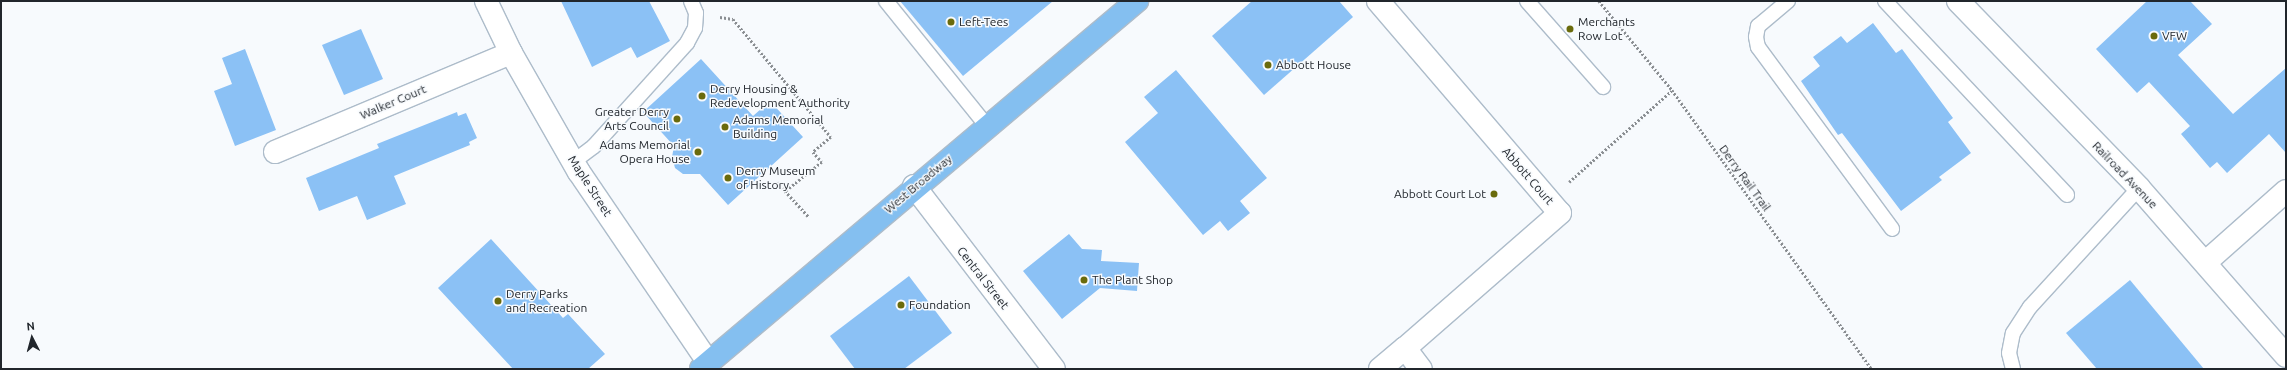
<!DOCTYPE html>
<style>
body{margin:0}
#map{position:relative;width:2287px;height:370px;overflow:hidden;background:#f7fafd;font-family:Ubuntu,sans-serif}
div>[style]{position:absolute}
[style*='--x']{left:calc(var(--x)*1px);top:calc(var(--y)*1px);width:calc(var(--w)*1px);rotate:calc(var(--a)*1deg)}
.building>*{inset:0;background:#8bc1f5}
.path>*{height:2.5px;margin-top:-1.25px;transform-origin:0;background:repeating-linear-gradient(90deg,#8a8e92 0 2px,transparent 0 4px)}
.roads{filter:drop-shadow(1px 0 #adbcca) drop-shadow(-1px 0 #adbcca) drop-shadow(0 1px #adbcca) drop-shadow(0 -1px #adbcca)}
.service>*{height:14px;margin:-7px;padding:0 7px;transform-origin:7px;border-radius:7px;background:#fff}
.minor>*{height:22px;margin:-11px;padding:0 11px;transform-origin:11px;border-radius:11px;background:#fff}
.primary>*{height:22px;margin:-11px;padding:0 11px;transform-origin:11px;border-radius:11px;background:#84bff0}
.dots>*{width:11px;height:11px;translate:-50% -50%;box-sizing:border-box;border:2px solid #f7fafd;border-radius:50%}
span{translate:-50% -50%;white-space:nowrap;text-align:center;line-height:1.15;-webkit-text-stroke:3px #f7fafd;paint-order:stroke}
.poi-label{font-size:12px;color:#21262c}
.left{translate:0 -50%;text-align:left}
.right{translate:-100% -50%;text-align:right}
.street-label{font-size:12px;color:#21262c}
.frame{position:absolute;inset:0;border:2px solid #21262c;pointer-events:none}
.north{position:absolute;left:12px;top:318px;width:40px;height:40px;-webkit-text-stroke:3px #f7fafd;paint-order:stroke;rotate:354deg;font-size:11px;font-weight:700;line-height:16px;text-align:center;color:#21262c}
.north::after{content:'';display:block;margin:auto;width:14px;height:18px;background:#21262c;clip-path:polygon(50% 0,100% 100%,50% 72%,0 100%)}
</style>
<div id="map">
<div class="building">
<div style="clip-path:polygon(561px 1px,649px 1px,670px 41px,637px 58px,631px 47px,592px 67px)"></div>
<div style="clip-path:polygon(900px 1px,1053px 1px,963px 76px)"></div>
<div style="clip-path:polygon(1252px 1px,1339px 1px,1353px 17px,1264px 95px,1212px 36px)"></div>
<div style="clip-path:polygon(2147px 1px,2190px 1px,2212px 24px,2178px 55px,2233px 114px,2286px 68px,2286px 153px,2269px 134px,2227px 173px,2217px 162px,2210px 168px,2181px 134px,2190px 126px,2149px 82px,2137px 93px,2096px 49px)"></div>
<div style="clip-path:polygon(1873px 23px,1896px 53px,1902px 49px,1953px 118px,1948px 122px,1971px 153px,1939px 177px,1942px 180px,1901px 211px,1842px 133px,1838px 135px,1801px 81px,1820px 66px,1813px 57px,1841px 36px,1847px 43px)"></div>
<div style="clip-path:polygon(361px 29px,383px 79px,344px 95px,322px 45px)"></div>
<div style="clip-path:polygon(245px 49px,276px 130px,235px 146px,214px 91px,232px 84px,222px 58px)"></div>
<div style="clip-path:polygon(701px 59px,753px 116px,770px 101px,803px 137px,728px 205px,700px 174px,683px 174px,675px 168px,672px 157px,674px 146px,643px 112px)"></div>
<div style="clip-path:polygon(1176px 70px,1267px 178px,1240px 201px,1250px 213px,1228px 231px,1220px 221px,1203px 235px,1125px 142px,1158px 113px,1144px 97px)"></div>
<div style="clip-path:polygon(457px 112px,458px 116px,466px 113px,477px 138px,469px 142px,470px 145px,394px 176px,406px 204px,367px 220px,357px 196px,319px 211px,306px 178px,379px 148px,377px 144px)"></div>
<div style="clip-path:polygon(1069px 234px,1082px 249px,1102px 250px,1101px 261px,1139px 263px,1137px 291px,1100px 288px,1062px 319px,1023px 271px)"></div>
<div style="clip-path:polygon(491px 239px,563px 318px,568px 314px,605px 354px,588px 369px,513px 369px,438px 288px)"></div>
<div style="clip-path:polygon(909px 276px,952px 333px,904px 369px,855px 369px,830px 336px)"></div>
<div style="clip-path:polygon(2130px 280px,2204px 369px,2097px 369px,2066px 333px)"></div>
</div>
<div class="path">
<div style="--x:1599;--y:1;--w:115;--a:50.6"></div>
<div style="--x:1672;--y:90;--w:343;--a:54.4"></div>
<div style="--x:720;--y:17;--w:13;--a:9"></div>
<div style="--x:733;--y:19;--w:153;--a:50.3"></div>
<div style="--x:831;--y:137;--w:23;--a:140"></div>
<div style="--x:813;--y:152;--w:13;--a:48"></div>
<div style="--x:822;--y:162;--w:46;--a:141.1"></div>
<div style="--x:777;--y:182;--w:47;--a:47.6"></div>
<div style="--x:1569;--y:182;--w:137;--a:-41.7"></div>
</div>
<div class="roads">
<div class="service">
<div style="--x:886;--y:1;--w:161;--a:51.1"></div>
<div style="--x:1527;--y:1;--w:115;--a:48.5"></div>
<div style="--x:1788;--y:1;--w:39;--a:140"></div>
<div style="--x:1758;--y:26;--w:11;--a:100"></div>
<div style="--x:1756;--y:37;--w:10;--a:79"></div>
<div style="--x:1758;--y:47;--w:226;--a:53.6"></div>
<div style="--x:1885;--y:1;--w:266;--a:46.8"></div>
<div style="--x:573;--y:162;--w:26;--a:-37"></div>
<div style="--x:594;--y:146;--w:139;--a:-47.9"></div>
<div style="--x:687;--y:43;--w:17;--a:-62"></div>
<div style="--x:695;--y:28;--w:15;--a:-86"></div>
<div style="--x:696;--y:13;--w:13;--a:-113"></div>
<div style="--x:2013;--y:369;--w:16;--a:-104"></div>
<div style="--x:2009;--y:353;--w:20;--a:-79"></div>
<div style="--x:2013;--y:333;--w:31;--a:-57"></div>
<div style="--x:2030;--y:307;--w:161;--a:-47.5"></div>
</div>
<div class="minor">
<div style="--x:486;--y:1;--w:58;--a:64.3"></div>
<div style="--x:511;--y:53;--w:137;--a:60.3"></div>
<div style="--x:579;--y:172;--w:230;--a:55.8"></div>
<div style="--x:1378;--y:1;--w:279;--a:49.4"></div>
<div style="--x:1560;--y:213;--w:206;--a:138.9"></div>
<div style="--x:1958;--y:1;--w:260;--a:45.9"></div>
<div style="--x:2139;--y:188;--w:223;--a:48.8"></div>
<div style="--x:275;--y:152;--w:256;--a:-22.8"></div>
<div style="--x:914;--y:186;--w:230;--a:52.6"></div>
<div style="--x:2206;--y:262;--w:107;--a:-41.6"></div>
<div style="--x:1380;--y:369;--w:33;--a:-40"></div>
<div style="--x:1405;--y:348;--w:26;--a:53"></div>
</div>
<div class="primary">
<div style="--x:701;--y:369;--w:571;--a:-40.17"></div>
</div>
</div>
<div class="dots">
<div style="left:951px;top:22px;background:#6a6b0c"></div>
<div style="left:1570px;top:29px;background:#6a6b0c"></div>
<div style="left:2154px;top:36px;background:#6a6b0c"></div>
<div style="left:1268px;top:65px;background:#6a6b0c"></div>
<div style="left:702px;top:96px;background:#6a6b0c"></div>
<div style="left:677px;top:119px;background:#6a6b0c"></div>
<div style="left:725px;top:127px;background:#6a6b0c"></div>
<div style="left:698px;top:152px;background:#6a6b0c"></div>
<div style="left:728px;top:178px;background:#6a6b0c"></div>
<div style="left:1494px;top:194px;background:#6a6b0c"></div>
<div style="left:1084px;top:280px;background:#6a6b0c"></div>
<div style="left:498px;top:301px;background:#6a6b0c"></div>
<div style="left:901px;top:305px;background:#6a6b0c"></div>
</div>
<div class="poi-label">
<span class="left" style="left:959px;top:22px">Left-Tees</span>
<span class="left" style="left:1578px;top:29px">Merchants<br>Row Lot</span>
<span class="left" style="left:2162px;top:36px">VFW</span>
<span class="left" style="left:1276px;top:65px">Abbott House</span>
<span class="left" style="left:710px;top:96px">Derry Housing &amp;<br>Redevelopment Authority</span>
<span class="right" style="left:669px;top:119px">Greater Derry<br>Arts Council</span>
<span class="left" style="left:733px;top:127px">Adams Memorial<br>Building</span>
<span class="right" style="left:690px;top:152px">Adams Memorial<br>Opera House</span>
<span class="left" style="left:736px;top:178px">Derry Museum<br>of History</span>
<span class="right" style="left:1486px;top:194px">Abbott Court Lot</span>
<span class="left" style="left:1092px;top:280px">The Plant Shop</span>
<span class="left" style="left:506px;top:301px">Derry Parks<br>and Recreation</span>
<span class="left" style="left:909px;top:305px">Foundation</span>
</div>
<div class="street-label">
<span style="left:393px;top:102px;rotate:-23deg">Walker Court</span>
<span style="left:2125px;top:175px;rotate:46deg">Railroad Avenue</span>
<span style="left:1528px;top:176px;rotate:49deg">Abbott Court</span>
<span style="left:1745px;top:178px;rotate:54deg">Derry Rail Trail</span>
<span style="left:918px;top:184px;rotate:-40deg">West Broadway</span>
<span style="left:590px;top:186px;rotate:57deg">Maple Street</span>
<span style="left:983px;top:278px;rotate:52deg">Central Street</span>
</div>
<div class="frame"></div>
<div class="north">N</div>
</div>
